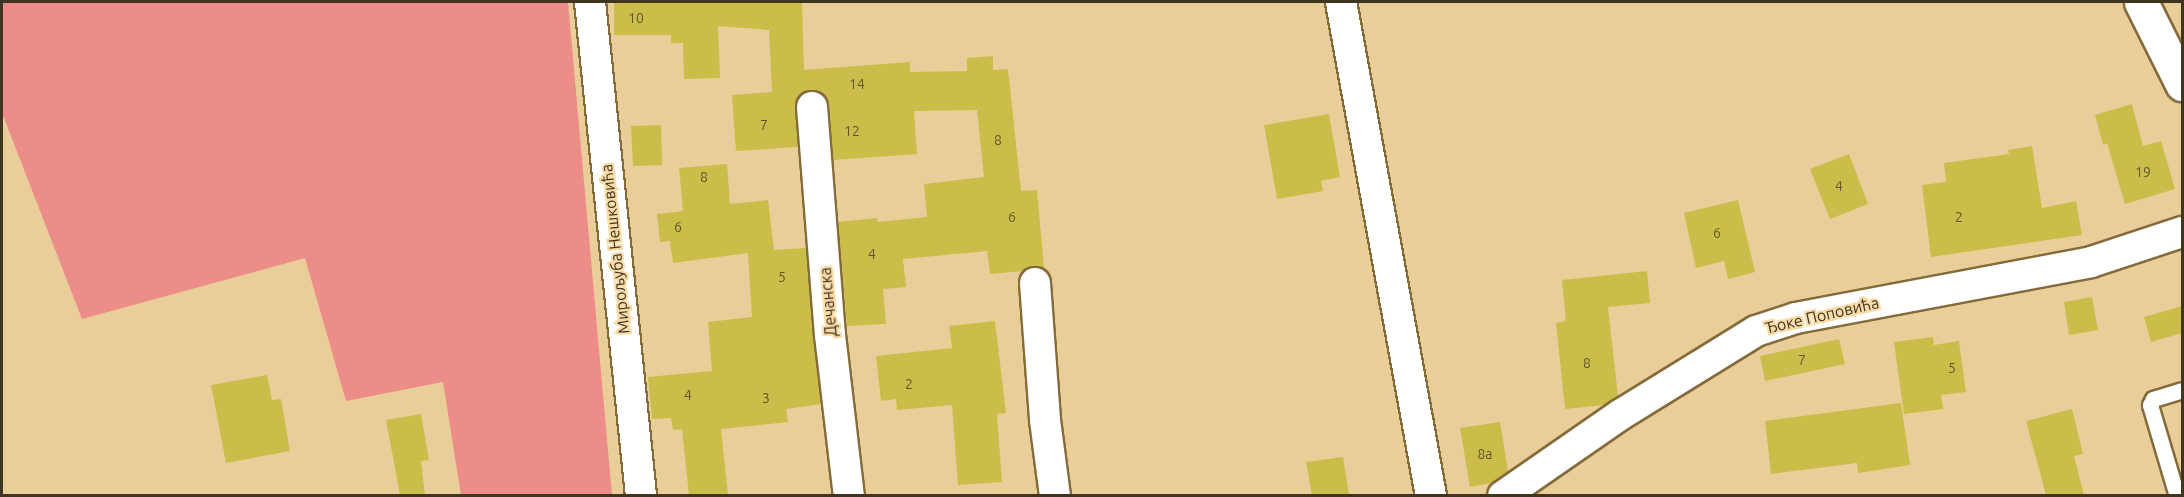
<!DOCTYPE html>
<meta charset="utf-8">
<style>
body{margin:0}
#map{position:relative;width:2184px;height:497px;overflow:hidden;background:#eace9a;font-family:Ubuntu,sans-serif}
div>[style]{position:absolute}
[style*='--x']{left:calc(var(--x)*1px);top:calc(var(--y)*1px);width:calc(var(--w)*1px);rotate:calc(var(--a)*1deg)}
.green>*{inset:0;background:#ec8d8a}
.building>*{inset:0;background:#cbbd4a}
.roads{filter:drop-shadow(2px 0 #856b3a) drop-shadow(-2px 0 #856b3a) drop-shadow(0 2px #856b3a) drop-shadow(0 -2px #856b3a)}
.lane>*{height:15px;margin:-7.5px;padding:0 7.5px;transform-origin:7.5px;border-radius:7.5px;background:#fff}
.street>*{height:30px;margin:-15px;padding:0 15px;transform-origin:15px;border-radius:15px;background:#fff}
.secondary>*{height:33px;margin:-16.5px;padding:0 16.5px;transform-origin:16.5px;border-radius:16.5px;background:#fff}
span{translate:-50% -50%;white-space:nowrap;text-align:center;line-height:1.15;-webkit-text-stroke:4.5px #f8dba7;paint-order:stroke}
.number-label{font-size:14px;color:#63572a}
.number-label span{-webkit-text-stroke-width:0}
.street-label{font-size:16px;color:#403520}
.frame{position:absolute;inset:0;border:3px solid #403520;pointer-events:none}
</style>
<div id="map">
<div class="green">
<div style="clip-path:polygon(2px 2px,568px 2px,612px 495px,461px 495px,443px 382px,346px 401px,305px 258px,82px 319px,2px 113px)"></div>
</div>
<div class="building">
<div style="clip-path:polygon(614px 2px,802px 2px,804px 70px,910px 62px,910px 72px,967px 71px,967px 58px,993px 56px,993px 70px,1008px 69px,1021px 191px,1037px 190px,1044px 268px,1033px 266px,1024px 271px,990px 274px,987px 251px,903px 259px,906px 287px,883px 289px,886px 324px,847px 326px,838px 222px,877px 218px,878px 222px,927px 217px,924px 184px,984px 177px,977px 110px,914px 111px,917px 154px,833px 160px,829px 105px,820px 92px,810px 90px,802px 93px,796px 100px,798px 147px,736px 151px,732px 95px,772px 92px,769px 30px,718px 26px,720px 78px,684px 79px,683px 43px,671px 43px,671px 35px,614px 35px)"></div>
<div style="clip-path:polygon(2132px 104px,2143px 146px,2161px 141px,2175px 189px,2125px 204px,2107px 143px,2103px 145px,2095px 115px)"></div>
<div style="clip-path:polygon(1329px 114px,1340px 177px,1321px 181px,1323px 191px,1277px 199px,1264px 125px)"></div>
<div style="clip-path:polygon(661px 125px,662px 165px,633px 166px,631px 126px)"></div>
<div style="clip-path:polygon(2032px 146px,2042px 208px,2076px 201px,2082px 235px,1931px 257px,1922px 185px,1946px 182px,1944px 163px,2009px 154px,2008px 150px)"></div>
<div style="clip-path:polygon(1849px 154px,1868px 204px,1830px 219px,1810px 169px)"></div>
<div style="clip-path:polygon(727px 164px,730px 204px,768px 200px,774px 250px,806px 248px,821px 404px,786px 409px,788px 422px,721px 429px,728px 495px,689px 495px,682px 429px,673px 430px,671px 418px,652px 419px,648px 377px,712px 371px,708px 322px,752px 317px,748px 253px,673px 263px,670px 241px,660px 242px,657px 214px,683px 211px,679px 168px)"></div>
<div style="clip-path:polygon(1738px 200px,1755px 272px,1728px 279px,1724px 261px,1696px 268px,1684px 213px)"></div>
<div style="clip-path:polygon(1647px 271px,1650px 303px,1608px 307px,1618px 396px,1605px 405px,1565px 409px,1556px 323px,1566px 321px,1562px 280px)"></div>
<div style="clip-path:polygon(2092px 297px,2098px 330px,2069px 335px,2064px 302px)"></div>
<div style="clip-path:polygon(2182px 306px,2182px 333px,2151px 342px,2144px 317px)"></div>
<div style="clip-path:polygon(995px 321px,1006px 413px,997px 414px,1002px 482px,958px 485px,952px 405px,897px 410px,896px 399px,881px 401px,876px 356px,952px 348px,949px 326px)"></div>
<div style="clip-path:polygon(1933px 337px,1934px 345px,1959px 341px,1966px 392px,1941px 395px,1943px 409px,1904px 414px,1894px 342px)"></div>
<div style="clip-path:polygon(1839px 339px,1845px 364px,1765px 381px,1760px 356px)"></div>
<div style="clip-path:polygon(267px 375px,272px 400px,281px 399px,290px 451px,226px 463px,211px 385px)"></div>
<div style="clip-path:polygon(1901px 403px,1910px 465px,1858px 473px,1857px 463px,1771px 474px,1765px 421px)"></div>
<div style="clip-path:polygon(2072px 409px,2083px 454px,2074px 456px,2084px 495px,2046px 495px,2026px 421px)"></div>
<div style="clip-path:polygon(421px 414px,429px 460px,421px 461px,425px 495px,400px 495px,386px 420px)"></div>
<div style="clip-path:polygon(1500px 422px,1508px 471px,1492px 483px,1470px 487px,1460px 428px)"></div>
<div style="clip-path:polygon(1343px 457px,1349px 495px,1312px 495px,1306px 462px)"></div>
</div>
<div class="roads">
<div class="lane">
<div style="--x:2177;--y:496;--w:95;--a:-106.5"></div>
<div style="--x:2150;--y:405;--w:7;--a:-63"></div>
<div style="--x:2153;--y:399;--w:30;--a:-17"></div>
</div>
<div class="street">
<div style="--x:590;--y:2;--w:497;--a:84.1"></div>
<div style="--x:1341;--y:2;--w:502;--a:79.67"></div>
<div style="--x:812;--y:107;--w:229;--a:85.5"></div>
<div style="--x:830;--y:335;--w:162;--a:83.3"></div>
<div style="--x:1035;--y:283;--w:137;--a:85.8"></div>
<div style="--x:1045;--y:420;--w:77;--a:82.5"></div>
<div style="--x:1503;--y:496;--w:142;--a:-34.7"></div>
<div style="--x:1620;--y:415;--w:160;--a:-31.7"></div>
<div style="--x:1756;--y:331;--w:42;--a:-18"></div>
<div style="--x:1796;--y:318;--w:300;--a:-10.7"></div>
<div style="--x:2091;--y:262;--w:96;--a:-18.2"></div>
</div>
<div class="secondary">
<div style="--x:2141;--y:2;--w:92;--a:63.4"></div>
</div>
</div>
<div class="number-label">
<span style="left:636px;top:18px">10</span>
<span style="left:857px;top:84px">14</span>
<span style="left:764px;top:125px">7</span>
<span style="left:852px;top:131px">12</span>
<span style="left:998px;top:140px">8</span>
<span style="left:2143px;top:172px">19</span>
<span style="left:704px;top:177px">8</span>
<span style="left:1839px;top:186px">4</span>
<span style="left:1012px;top:217px">6</span>
<span style="left:1959px;top:217px">2</span>
<span style="left:678px;top:227px">6</span>
<span style="left:1717px;top:233px">6</span>
<span style="left:872px;top:254px">4</span>
<span style="left:782px;top:277px">5</span>
<span style="left:1802px;top:360px">7</span>
<span style="left:1587px;top:363px">8</span>
<span style="left:1952px;top:368px">5</span>
<span style="left:909px;top:384px">2</span>
<span style="left:688px;top:395px">4</span>
<span style="left:766px;top:398px">3</span>
<span style="left:1485px;top:454px">8a</span>
</div>
<div class="street-label">
<span style="left:615px;top:249px;rotate:-96deg">Мирољуба Нешковића</span>
<span style="left:828px;top:302px;rotate:-95deg">Дечанска</span>
<span style="left:1822px;top:315px;rotate:-13deg">Ђоке Поповића</span>
</div>
<div class="frame"></div>
</div>
